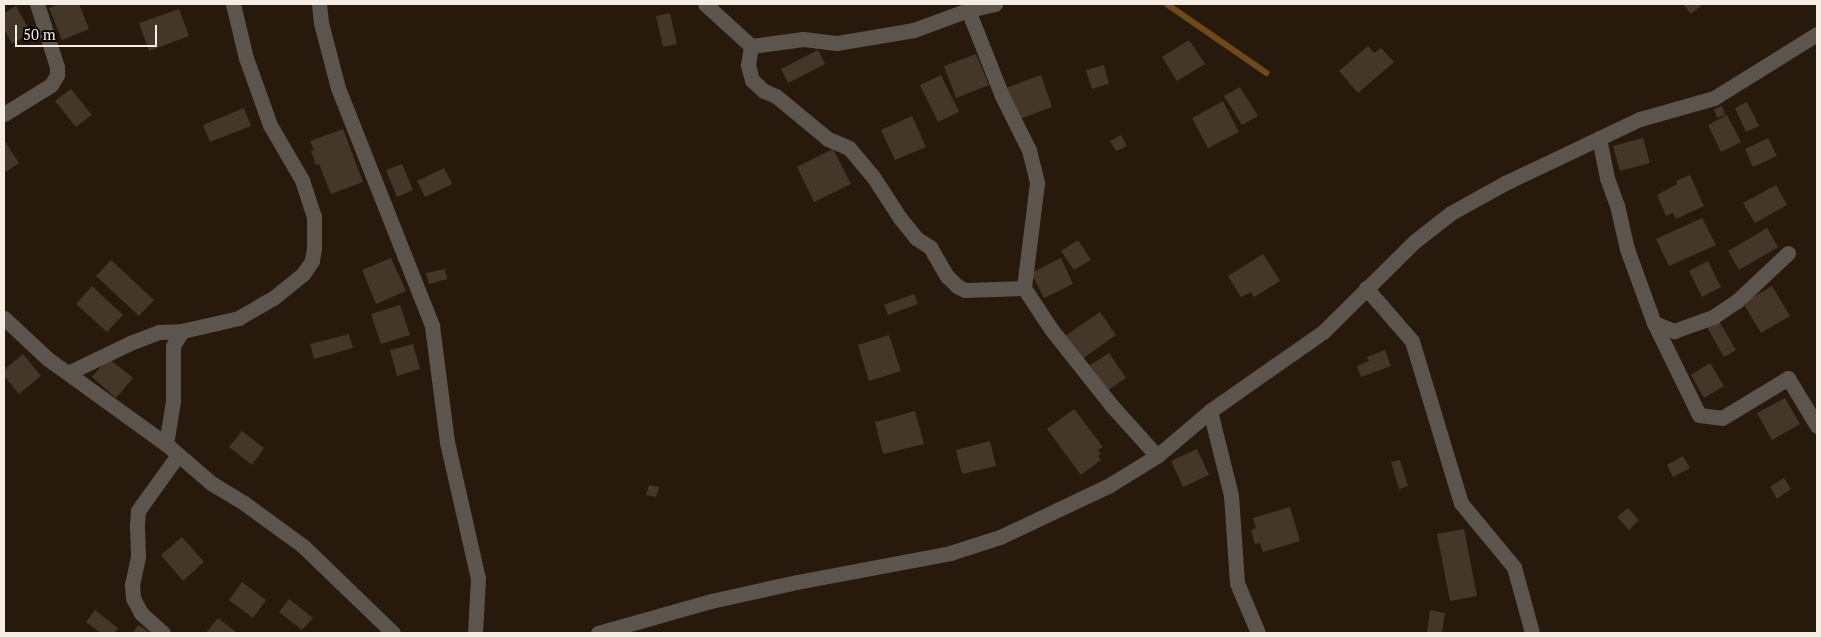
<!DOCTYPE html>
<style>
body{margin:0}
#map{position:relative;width:1821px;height:637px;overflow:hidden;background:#271a0d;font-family:"PT Serif",serif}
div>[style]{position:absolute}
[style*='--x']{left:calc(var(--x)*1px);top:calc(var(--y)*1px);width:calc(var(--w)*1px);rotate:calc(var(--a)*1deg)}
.stream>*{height:5.5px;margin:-2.75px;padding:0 2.75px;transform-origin:2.75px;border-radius:2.75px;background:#6f491a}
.building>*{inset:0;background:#443628}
.street>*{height:15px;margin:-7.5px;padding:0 7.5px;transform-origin:7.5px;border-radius:7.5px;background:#5b554e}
span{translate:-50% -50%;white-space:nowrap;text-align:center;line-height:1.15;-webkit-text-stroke:4px #0b0603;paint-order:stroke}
.frame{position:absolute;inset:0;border:5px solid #f5ece3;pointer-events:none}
.scale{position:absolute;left:15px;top:25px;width:142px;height:22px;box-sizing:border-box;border:2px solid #f5ece3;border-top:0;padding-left:6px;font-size:15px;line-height:18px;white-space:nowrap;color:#f5ece3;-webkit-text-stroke:4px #0b0603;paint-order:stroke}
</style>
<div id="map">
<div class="stream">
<div style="--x:1167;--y:4;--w:121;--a:34.6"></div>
</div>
<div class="building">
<div style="clip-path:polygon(60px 4px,79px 4px,89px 29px,62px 40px,49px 8px)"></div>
<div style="clip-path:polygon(1683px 4px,1703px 4px,1691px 14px)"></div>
<div style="clip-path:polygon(16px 6px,31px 33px,12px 44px,4px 29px,4px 13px)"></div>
<div style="clip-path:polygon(179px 9px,189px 36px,149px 51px,139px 23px)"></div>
<div style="clip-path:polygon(670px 13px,677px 44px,663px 47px,656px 16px)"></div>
<div style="clip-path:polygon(1189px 40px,1205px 64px,1177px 81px,1162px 57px)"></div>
<div style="clip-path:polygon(1368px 46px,1374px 53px,1381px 48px,1394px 62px,1358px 93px,1339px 71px)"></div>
<div style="clip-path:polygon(818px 50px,825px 64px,788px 83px,781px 69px)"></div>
<div style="clip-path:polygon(976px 54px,989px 85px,956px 98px,944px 66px)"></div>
<div style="clip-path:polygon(1104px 65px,1109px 84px,1092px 89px,1086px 70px)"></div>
<div style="clip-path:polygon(941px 75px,959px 112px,938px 122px,920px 85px)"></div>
<div style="clip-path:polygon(1041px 75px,1052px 107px,1017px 120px,1006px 88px)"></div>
<div style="clip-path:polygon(1240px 87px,1258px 116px,1242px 125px,1224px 96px)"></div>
<div style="clip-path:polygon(71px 89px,92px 115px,76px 127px,55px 101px)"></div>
<div style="clip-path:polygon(1223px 101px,1239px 132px,1208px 148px,1192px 118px)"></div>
<div style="clip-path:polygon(1747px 102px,1759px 126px,1746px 132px,1735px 108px)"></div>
<div style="clip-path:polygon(1722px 106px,1725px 115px,1717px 118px,1714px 109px)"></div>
<div style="clip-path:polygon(244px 108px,251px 126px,210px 142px,203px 125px)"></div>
<div style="clip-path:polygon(1727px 115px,1741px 142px,1721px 152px,1708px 125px)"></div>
<div style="clip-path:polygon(912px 116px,926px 147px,895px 160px,881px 130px)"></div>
<div style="clip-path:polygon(343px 129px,363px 182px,331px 194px,319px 164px,316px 165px,311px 151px,314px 150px,310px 141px)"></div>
<div style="clip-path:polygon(1121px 135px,1127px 146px,1116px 151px,1110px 141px)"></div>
<div style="clip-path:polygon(1643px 138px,1650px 163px,1620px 171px,1613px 146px)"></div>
<div style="clip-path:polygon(1768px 138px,1777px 156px,1753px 167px,1745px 149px)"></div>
<div style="clip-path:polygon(4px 140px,19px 163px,4px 173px)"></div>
<div style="clip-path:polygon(833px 149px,851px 184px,814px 202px,797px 167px)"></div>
<div style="clip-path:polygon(402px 164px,413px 190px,397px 197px,386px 170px)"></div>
<div style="clip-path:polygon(444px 168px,452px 184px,425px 197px,417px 181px)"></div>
<div style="clip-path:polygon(1690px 175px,1704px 206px,1676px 219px,1673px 213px,1666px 216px,1657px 195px,1677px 184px,1676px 181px)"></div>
<div style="clip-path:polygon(1776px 185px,1787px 205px,1755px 223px,1743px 203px)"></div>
<div style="clip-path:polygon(1702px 218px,1716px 245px,1669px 266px,1656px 239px)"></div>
<div style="clip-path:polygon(1767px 228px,1778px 247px,1739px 270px,1728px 251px)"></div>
<div style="clip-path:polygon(1078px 240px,1091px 260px,1074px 270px,1061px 251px)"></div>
<div style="clip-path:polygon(1263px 254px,1280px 281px,1254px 297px,1251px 292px,1241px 297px,1228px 276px)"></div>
<div style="clip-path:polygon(391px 258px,406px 291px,376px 304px,362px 270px)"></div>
<div style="clip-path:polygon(1061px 258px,1073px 284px,1044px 298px,1031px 273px)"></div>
<div style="clip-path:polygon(111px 260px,154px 300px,139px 316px,96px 276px)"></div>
<div style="clip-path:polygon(1708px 261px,1721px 287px,1702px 297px,1689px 271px)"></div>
<div style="clip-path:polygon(445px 269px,447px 279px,429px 284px,426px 273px)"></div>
<div style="clip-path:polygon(92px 286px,123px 315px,107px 332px,76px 304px)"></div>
<div style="clip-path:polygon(1772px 286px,1790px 316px,1761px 333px,1743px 303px)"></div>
<div style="clip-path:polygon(914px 294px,918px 304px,888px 315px,884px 305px)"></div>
<div style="clip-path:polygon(400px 305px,410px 335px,381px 344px,371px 314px)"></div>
<div style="clip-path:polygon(1100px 312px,1116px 335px,1082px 359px,1065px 336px)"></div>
<div style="clip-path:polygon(1719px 321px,1736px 350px,1724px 357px,1707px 327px)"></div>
<div style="clip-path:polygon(349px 334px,353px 348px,314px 359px,310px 344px)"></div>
<div style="clip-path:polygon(889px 335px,901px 371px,869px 381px,858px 345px)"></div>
<div style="clip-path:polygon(413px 344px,420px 369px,397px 376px,390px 350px)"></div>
<div style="clip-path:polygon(1385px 350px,1391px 366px,1361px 377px,1357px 366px,1369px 361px,1367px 357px)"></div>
<div style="clip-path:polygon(1109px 353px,1126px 378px,1107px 391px,1089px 366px)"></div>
<div style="clip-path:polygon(23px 354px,41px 376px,19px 394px,4px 376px,4px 370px)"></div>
<div style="clip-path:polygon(108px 358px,133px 378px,116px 398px,92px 377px)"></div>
<div style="clip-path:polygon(1710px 363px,1724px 386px,1704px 398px,1691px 375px)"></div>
<div style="clip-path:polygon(1785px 398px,1800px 424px,1772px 440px,1757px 413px)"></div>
<div style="clip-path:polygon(1074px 409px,1103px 447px,1098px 450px,1101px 454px,1098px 456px,1101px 460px,1081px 475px,1047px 429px)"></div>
<div style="clip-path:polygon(915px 411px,924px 444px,883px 454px,875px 422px)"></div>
<div style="clip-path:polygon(242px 431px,264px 448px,252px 465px,229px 447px)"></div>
<div style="clip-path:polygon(990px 441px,996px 466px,962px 474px,956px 450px)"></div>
<div style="clip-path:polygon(1197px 449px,1209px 475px,1183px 487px,1171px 461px)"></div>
<div style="clip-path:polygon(1683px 456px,1690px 468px,1673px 477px,1667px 465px)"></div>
<div style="clip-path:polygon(1400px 460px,1408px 486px,1399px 489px,1391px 462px)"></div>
<div style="clip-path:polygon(1784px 478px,1791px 489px,1777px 499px,1770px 487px)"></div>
<div style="clip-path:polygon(649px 485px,659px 487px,656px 497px,646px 495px)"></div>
<div style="clip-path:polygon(1290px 507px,1300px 541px,1263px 552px,1260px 543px,1255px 544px,1251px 530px,1256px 528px,1253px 518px)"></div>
<div style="clip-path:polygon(1628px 508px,1639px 520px,1629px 530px,1617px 517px)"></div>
<div style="clip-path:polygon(1464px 529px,1477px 596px,1450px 601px,1437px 534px)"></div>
<div style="clip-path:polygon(182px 537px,204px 562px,183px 581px,161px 555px)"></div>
<div style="clip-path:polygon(242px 582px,266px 600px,253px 618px,229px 600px)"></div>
<div style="clip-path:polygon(289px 599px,313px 618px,302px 630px,279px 612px)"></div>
<div style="clip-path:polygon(95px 610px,118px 628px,114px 633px,101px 633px,86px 622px)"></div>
<div style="clip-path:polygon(1430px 610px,1445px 613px,1442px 633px,1427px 633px)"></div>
<div style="clip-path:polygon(218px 618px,237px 633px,206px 633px)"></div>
<div style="clip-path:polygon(138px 625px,151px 633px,133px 633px)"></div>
</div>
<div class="street">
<div style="--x:233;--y:4;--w:56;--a:76.5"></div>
<div style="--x:246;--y:58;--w:71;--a:70.3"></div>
<div style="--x:270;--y:125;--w:64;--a:59.8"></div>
<div style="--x:302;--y:180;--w:38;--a:72"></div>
<div style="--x:314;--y:216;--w:32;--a:90"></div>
<div style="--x:314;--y:248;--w:13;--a:99"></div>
<div style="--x:312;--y:261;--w:16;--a:125"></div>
<div style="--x:303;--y:274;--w:38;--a:141"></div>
<div style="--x:273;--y:298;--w:39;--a:150"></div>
<div style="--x:239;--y:318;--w:58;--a:167.2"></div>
<div style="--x:182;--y:331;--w:17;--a:121"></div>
<div style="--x:173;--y:346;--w:55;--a:90"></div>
<div style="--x:173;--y:401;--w:44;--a:99.2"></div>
<div style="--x:166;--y:444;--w:60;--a:40.9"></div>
<div style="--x:211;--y:483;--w:39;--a:31"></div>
<div style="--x:244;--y:503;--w:73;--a:36.1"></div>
<div style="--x:303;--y:546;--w:125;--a:44"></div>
<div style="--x:319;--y:4;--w:19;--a:84"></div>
<div style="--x:321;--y:23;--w:67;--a:75.3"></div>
<div style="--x:338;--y:88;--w:256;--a:68.4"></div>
<div style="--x:432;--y:326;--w:117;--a:82.6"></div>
<div style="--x:447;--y:442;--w:139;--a:77.2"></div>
<div style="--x:478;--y:578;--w:55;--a:93.1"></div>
<div style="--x:705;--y:4;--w:62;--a:42.4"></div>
<div style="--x:995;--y:4;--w:28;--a:167"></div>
<div style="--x:968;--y:10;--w:58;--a:159.7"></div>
<div style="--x:914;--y:30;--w:79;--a:170.5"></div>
<div style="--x:836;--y:43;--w:33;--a:-173"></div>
<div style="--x:803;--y:39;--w:52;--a:172.3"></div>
<div style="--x:751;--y:46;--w:19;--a:99"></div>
<div style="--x:748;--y:65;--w:16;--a:75"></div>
<div style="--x:752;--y:80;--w:16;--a:43"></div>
<div style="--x:764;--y:91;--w:13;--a:23"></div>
<div style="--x:776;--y:96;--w:67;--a:39.6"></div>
<div style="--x:828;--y:139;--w:23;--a:23"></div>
<div style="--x:849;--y:148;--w:35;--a:50"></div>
<div style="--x:872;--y:175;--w:51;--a:56.9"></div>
<div style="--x:900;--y:218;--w:26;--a:51"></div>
<div style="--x:916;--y:238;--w:17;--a:33"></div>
<div style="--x:930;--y:247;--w:34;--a:60"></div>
<div style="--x:947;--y:276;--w:14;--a:45"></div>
<div style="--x:957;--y:286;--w:9;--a:27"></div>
<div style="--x:965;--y:290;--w:59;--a:-1.9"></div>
<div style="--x:1024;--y:288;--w:49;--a:56.6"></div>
<div style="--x:1051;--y:329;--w:98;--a:51.6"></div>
<div style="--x:1112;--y:406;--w:67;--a:48"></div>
<div style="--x:968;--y:10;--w:92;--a:68.4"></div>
<div style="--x:1002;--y:96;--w:60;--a:63.4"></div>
<div style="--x:1029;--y:150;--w:34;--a:76"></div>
<div style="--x:1037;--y:183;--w:106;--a:97.1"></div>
<div style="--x:4;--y:114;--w:55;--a:-31.7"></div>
<div style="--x:51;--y:85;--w:12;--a:-59"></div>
<div style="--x:57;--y:75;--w:8;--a:-90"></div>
<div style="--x:57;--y:67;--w:66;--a:-107.6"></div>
<div style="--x:1599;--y:138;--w:41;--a:78.7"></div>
<div style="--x:1607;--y:178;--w:29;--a:70"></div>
<div style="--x:1617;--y:205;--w:45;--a:77.2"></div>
<div style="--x:1627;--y:249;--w:79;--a:70"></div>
<div style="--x:1654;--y:323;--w:22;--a:22"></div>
<div style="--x:1674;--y:331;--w:41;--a:-19.7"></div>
<div style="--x:1713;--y:317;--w:29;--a:-34"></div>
<div style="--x:1737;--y:301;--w:70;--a:-43.3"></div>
<div style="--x:1366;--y:288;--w:70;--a:49"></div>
<div style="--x:1412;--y:341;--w:169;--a:73.2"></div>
<div style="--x:1461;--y:503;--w:83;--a:50.4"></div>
<div style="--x:1514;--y:567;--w:68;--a:74.7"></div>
<div style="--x:4;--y:318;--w:60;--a:43"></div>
<div style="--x:48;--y:359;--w:145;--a:35.8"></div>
<div style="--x:1654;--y:323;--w:102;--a:63.9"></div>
<div style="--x:1699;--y:415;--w:23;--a:7"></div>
<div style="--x:1722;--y:418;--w:77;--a:-31.2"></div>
<div style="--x:1788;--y:378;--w:56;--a:58.9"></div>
<div style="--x:68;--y:373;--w:69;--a:-25.8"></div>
<div style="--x:130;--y:343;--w:31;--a:-21"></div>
<div style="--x:159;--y:332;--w:23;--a:-2"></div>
<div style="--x:1210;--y:411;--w:87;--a:76"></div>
<div style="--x:1231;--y:495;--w:88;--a:86.1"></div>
<div style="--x:1237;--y:583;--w:54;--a:67.2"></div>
<div style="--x:163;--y:633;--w:30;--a:-138"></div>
<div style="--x:141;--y:613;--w:17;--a:-118"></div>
<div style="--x:133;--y:598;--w:13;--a:-94"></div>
<div style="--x:132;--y:585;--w:30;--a:-78"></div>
<div style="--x:138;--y:556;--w:32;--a:-92"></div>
<div style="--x:137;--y:524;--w:13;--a:-86"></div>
<div style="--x:138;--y:511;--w:7;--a:-56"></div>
<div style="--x:142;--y:505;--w:62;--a:-54.2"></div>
<div style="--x:598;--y:633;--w:117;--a:-15.8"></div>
<div style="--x:711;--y:601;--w:88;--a:-12.5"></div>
<div style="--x:797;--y:582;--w:156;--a:-10.7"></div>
<div style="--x:950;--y:553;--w:52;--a:-17.7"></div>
<div style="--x:1000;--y:537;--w:119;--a:-25.3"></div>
<div style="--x:1108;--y:486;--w:57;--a:-31.5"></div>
<div style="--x:1157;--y:456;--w:70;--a:-40.3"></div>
<div style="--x:1210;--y:411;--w:138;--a:-35"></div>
<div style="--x:1323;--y:332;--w:129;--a:-44.7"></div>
<div style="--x:1415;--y:241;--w:46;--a:-37.9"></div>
<div style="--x:1451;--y:213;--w:62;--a:-29.1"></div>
<div style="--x:1505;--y:183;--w:149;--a:-25.4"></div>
<div style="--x:1640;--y:119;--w:77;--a:-15.8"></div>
<div style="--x:1714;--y:98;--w:121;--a:-31.9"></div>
</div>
<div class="frame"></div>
<div class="scale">50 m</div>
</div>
